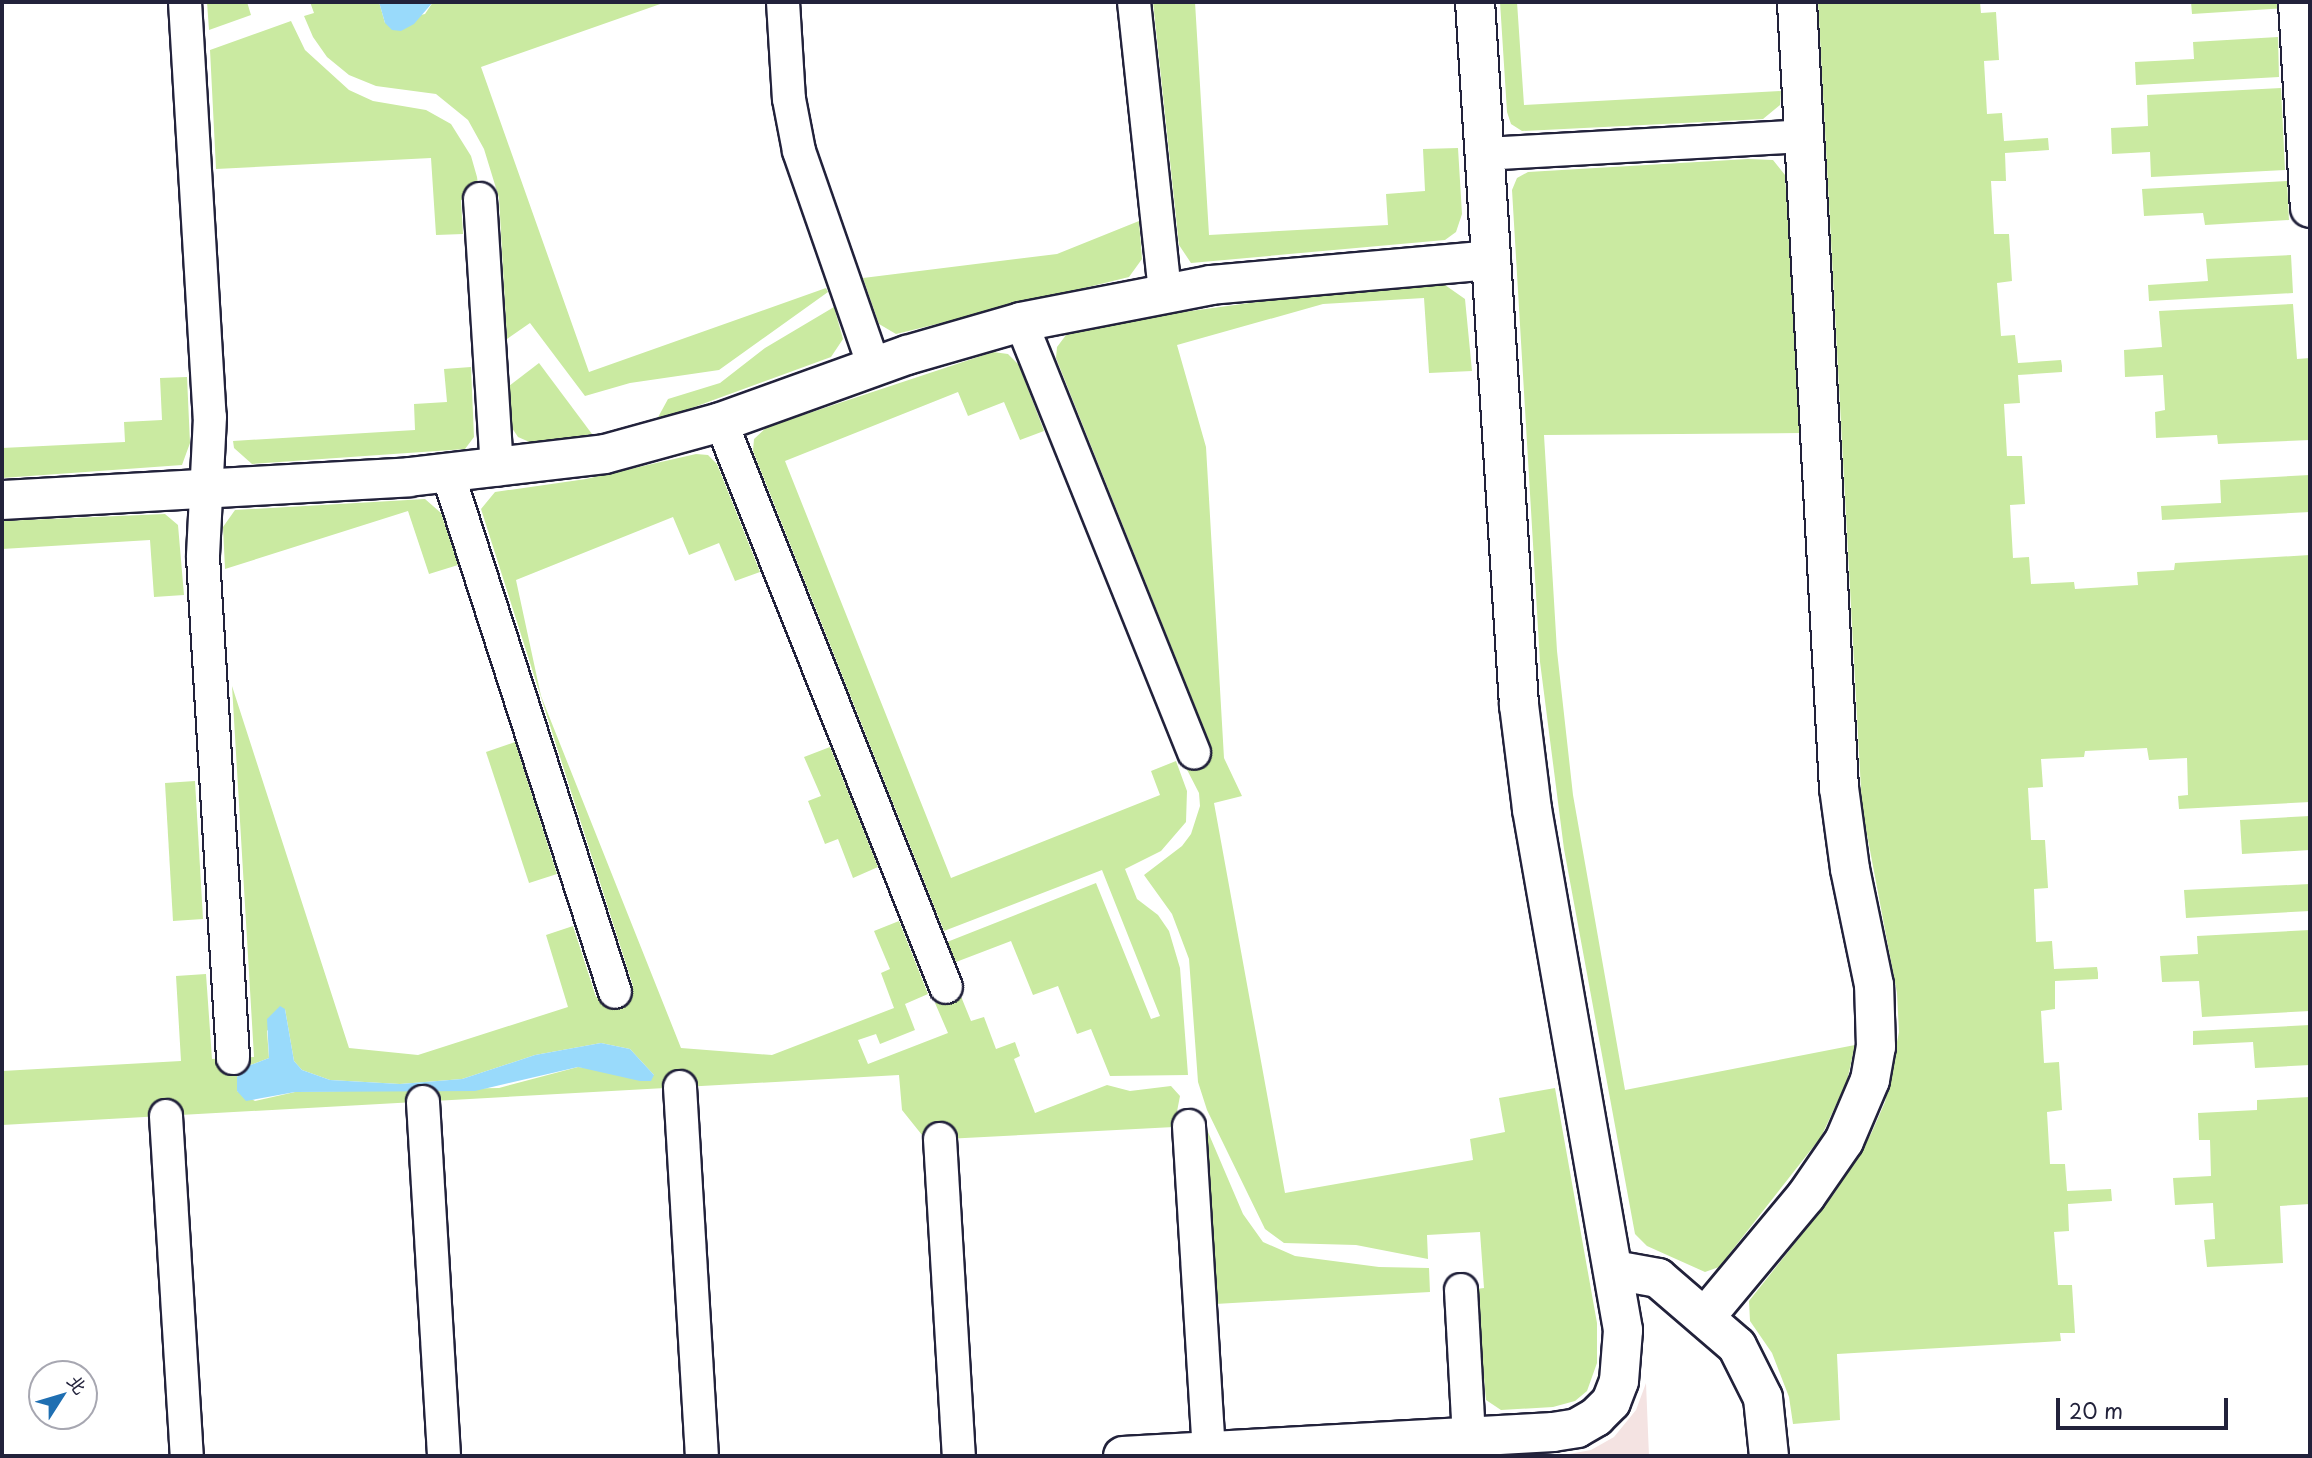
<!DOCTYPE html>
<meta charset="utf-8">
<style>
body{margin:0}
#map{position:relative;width:2312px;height:1458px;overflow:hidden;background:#fff;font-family:"Playpen Sans","LXGW WenKai TC",sans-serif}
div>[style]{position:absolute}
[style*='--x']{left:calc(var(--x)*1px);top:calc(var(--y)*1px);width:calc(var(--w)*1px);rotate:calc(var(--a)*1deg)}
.built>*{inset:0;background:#f4e3e2}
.green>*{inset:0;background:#caeaa1}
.water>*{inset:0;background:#99dafb}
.roads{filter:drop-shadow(2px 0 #22223b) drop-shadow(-2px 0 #22223b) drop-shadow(0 2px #22223b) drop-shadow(0 -2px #22223b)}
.service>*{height:32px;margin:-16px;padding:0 16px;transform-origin:16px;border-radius:16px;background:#fff}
.minor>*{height:38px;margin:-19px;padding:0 19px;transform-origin:19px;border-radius:19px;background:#fff}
span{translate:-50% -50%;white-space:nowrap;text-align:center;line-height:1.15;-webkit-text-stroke:5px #fff;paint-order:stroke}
.frame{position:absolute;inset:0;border:4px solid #22223b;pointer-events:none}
.north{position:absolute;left:28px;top:1360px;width:70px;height:70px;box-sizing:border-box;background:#fff;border:2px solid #a7a7b1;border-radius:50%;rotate:53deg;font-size:19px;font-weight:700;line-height:28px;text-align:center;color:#22223b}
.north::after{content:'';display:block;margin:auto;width:24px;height:32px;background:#1f6fb2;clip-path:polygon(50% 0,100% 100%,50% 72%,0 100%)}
.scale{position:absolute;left:2056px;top:1398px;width:172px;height:32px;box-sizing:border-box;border:4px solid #22223b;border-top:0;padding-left:9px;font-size:21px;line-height:24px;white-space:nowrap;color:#22223b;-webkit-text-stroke:5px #fff;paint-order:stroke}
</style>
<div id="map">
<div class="built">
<div style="clip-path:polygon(1646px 1383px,1649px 1456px,1558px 1456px,1591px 1450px,1614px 1437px,1636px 1410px)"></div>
</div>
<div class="green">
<div style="clip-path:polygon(207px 2px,247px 2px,251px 15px,209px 30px)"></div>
<div style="clip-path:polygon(310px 2px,379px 2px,385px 23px,425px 14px,433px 2px,666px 2px,481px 67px,589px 372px,826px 288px,828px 292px,719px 370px,630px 383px,585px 396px,530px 323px,507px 339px,499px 198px,484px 149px,468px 120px,436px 94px,376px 86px,349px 75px,327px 57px,313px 37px,304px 16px,314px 13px)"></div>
<div style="clip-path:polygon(1153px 2px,1195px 2px,1209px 235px,1388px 225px,1386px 194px,1425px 191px,1423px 149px,1458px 148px,1462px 214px,1456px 232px,1445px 240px,1191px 263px,1179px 245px)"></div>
<div style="clip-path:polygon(1500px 2px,1517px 2px,1524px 105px,1781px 91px,1780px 105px,1763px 119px,1522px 131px,1511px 124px,1507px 112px)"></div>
<div style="clip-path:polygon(1818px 2px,1980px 2px,1981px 13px,1996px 12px,1999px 60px,1984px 61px,1987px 114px,2002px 113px,2004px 141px,2048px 138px,2049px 150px,2005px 153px,2006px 181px,1991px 181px,1994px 234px,2009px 234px,2012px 281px,1997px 283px,2001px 336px,2015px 335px,2018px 363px,2061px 360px,2062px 366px,2062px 372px,2018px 375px,2020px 403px,2004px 404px,2007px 456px,2022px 456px,2025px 504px,2010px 505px,2013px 558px,2029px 557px,2031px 584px,2074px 582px,2075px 589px,2138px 585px,2137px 572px,2174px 570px,2175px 563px,2310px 555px,2310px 802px,2179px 809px,2178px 796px,2188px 795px,2187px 758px,2149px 760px,2147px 748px,2085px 751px,2084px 757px,2041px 759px,2043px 787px,2028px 788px,2031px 840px,2045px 840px,2048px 888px,2034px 889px,2036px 942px,2052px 941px,2054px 969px,2097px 967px,2098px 973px,2098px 979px,2055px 981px,2055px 1009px,2041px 1011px,2044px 1063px,2059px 1062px,2062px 1110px,2047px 1112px,2050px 1164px,2065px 1164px,2067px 1191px,2111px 1189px,2112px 1201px,2068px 1204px,2069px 1231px,2054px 1232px,2058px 1285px,2072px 1285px,2075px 1333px,2060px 1333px,2061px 1341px,1837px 1354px,1840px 1420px,1793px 1424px,1789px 1397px,1772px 1353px,1750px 1321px,1749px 1301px,1834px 1194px,1871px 1134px,1885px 1102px,1899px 1032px,1897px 993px,1862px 808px)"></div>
<div style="clip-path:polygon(2191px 2px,2287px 2px,2287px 8px,2192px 14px)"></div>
<div style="clip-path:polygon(291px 21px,305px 50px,349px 90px,373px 101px,426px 110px,451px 124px,471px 156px,477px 177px,480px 199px,461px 200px,463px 234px,436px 235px,431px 158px,216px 169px,210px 50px)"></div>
<div style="clip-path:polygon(2278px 37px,2279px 77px,2136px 85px,2135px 62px,2194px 59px,2193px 42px)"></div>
<div style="clip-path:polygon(2281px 88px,2285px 170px,2151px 177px,2150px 152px,2112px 154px,2111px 128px,2148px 126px,2147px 95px)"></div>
<div style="clip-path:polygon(1748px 159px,1773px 160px,1785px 175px,1801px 433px,1544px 435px,1557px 651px,1573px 795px,1625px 1090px,1855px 1045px,1847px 1081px,1821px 1137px,1719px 1267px,1705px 1272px,1647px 1246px,1635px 1234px,1564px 849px,1540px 662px,1512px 190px,1517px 178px,1528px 172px)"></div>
<div style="clip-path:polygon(2287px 181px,2289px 220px,2205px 225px,2203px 213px,2144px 216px,2142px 189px)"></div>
<div style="clip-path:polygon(1139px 221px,1142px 259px,1129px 277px,896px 334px,879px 324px,863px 278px,1057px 254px)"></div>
<div style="clip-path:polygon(2291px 255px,2293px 293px,2149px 301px,2148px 285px,2208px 281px,2206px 259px)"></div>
<div style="clip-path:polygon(1445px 285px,1465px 299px,1472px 371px,1429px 373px,1424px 298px,1323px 304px,1177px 345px,1206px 447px,1224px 758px,1242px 796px,1214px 803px,1285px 1193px,1473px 1160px,1470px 1139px,1505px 1132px,1499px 1098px,1555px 1088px,1597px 1323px,1597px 1363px,1587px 1391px,1575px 1401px,1553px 1407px,1501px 1410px,1486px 1400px,1476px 1289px,1484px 1288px,1480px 1232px,1427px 1235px,1428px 1259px,1356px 1245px,1284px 1243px,1265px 1229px,1207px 1110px,1198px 1082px,1189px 959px,1172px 914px,1144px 875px,1182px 846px,1191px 834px,1200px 806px,1199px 793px,1181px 758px,1211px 746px,1056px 358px,1057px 347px,1066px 335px,1161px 315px,1331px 292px)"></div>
<div style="clip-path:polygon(2293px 304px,2297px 359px,2310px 358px,2310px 440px,2218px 444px,2217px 435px,2156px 438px,2155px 412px,2165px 410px,2163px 375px,2125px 377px,2124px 350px,2162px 347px,2159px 311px)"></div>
<div style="clip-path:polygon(834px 307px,843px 339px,831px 357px,656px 421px,668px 399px,720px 383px,765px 348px)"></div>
<div style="clip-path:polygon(993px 352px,1008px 354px,1019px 365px,1044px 431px,1020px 440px,1004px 402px,968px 416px,958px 392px,785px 461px,951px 878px,1160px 795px,1151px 771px,1176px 761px,1187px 791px,1186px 822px,1161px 851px,1125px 869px,1137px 899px,1158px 915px,1169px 931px,1180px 968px,1188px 1075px,1110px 1076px,1091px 1029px,1077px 1034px,1058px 986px,1033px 995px,1011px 941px,956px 962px,947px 942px,1096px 883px,1151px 1019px,1160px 1016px,1102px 870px,944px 931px,753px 451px,754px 439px,767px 427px)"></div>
<div style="clip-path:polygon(539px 363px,592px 434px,534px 444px,518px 437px,512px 428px,509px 386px)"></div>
<div style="clip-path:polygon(471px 367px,474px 437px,465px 449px,252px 464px,234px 448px,233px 441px,415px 430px,414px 404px,447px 402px,444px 369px)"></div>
<div style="clip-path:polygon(187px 377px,190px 443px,182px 465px,2px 478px,2px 448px,125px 442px,124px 422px,162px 420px,160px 378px)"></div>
<div style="clip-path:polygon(evenodd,696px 454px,708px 455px,717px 464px,760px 572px,735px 581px,719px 543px,689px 555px,673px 517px,516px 580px,541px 696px,681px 1048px,772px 1055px,894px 1008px,881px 973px,890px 969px,874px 931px,899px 921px,928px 994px,905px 1004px,915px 1030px,880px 1044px,876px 1034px,858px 1040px,868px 1064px,948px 1033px,935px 1003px,960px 994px,971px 1021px,984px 1017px,996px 1049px,1015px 1042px,1020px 1056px,1014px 1059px,1035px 1113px,1107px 1085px,1130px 1091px,1171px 1086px,1180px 1096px,1174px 1127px,926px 1140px,902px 1110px,899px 1075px,2px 1125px,2px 1071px,181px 1061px,176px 976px,206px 974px,212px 1059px,254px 1057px,232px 686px,349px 1048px,418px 1055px,568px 1007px,546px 935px,573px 926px,596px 997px,633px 986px,481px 509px,495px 492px,586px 479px,696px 454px,285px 1009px,294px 1061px,302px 1070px,330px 1080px,400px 1084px,462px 1079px,535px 1055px,601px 1043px,630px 1049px,654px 1075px,578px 1067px,499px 1088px,295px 1092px,255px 1101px,237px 1091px,237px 1077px,248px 1066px,269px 1058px,267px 1031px,285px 1009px)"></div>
<div style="clip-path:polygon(2310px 475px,2310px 512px,2162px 520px,2161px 506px,2221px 503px,2220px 480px)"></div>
<div style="clip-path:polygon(425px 499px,441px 513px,458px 565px,429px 574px,408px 511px,225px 569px,223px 527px,235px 510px)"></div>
<div style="clip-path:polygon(165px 514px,178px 525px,184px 595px,154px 597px,150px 540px,2px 549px,2px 521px)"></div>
<div style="clip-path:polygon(515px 742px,557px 874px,529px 883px,486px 752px)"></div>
<div style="clip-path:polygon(830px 747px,878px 867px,853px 878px,838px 839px,825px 844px,808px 801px,821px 796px,804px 757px)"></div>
<div style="clip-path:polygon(195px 781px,203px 919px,173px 921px,165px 783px)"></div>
<div style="clip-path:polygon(2310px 816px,2310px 850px,2242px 854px,2240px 820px)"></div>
<div style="clip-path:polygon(2310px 884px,2310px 911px,2186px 918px,2184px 890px)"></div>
<div style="clip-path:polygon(2310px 930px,2310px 1011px,2202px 1017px,2199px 981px,2162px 982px,2160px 956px,2198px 954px,2197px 936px)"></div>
<div style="clip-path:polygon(2310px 1025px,2310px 1065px,2255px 1068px,2253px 1042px,2193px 1045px,2193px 1031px)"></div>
<div style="clip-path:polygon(2310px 1097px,2310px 1204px,2280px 1206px,2283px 1263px,2207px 1267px,2204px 1240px,2215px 1239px,2213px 1203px,2175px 1205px,2173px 1178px,2211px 1176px,2210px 1140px,2199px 1140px,2198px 1113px,2257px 1110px,2257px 1100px)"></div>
<div style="clip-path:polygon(1205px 1125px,1243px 1214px,1263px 1242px,1295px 1256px,1379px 1267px,1429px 1268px,1430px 1292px,1215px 1304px)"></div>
</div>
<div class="water">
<div style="clip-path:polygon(379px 2px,433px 2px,414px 24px,401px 31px,392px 30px,385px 23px)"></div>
<div style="clip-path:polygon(280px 1006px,285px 1009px,294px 1061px,302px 1070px,330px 1080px,400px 1084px,462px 1079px,535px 1055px,601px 1043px,630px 1049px,654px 1075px,651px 1081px,640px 1081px,578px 1067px,475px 1091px,295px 1092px,246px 1101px,237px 1091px,237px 1077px,248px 1066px,269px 1058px,267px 1019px)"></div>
</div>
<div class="roads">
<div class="service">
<div style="--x:185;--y:2;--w:416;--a:86.6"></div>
<div style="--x:210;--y:417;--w:140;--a:92.9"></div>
<div style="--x:203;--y:557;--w:502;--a:86.57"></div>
<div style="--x:783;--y:2;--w:97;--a:86.5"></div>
<div style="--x:789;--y:99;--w:53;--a:79.1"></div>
<div style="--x:799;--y:151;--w:228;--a:70.8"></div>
<div style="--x:1134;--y:2;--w:293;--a:83.9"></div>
<div style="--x:1484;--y:154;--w:322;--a:-3.2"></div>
<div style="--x:480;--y:199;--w:271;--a:86.4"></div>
<div style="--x:1021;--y:322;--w:464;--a:68.1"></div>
<div style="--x:721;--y:422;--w:608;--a:68.29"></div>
<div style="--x:448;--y:474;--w:544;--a:72.13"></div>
<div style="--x:680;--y:1087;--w:370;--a:86.6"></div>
<div style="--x:423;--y:1102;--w:355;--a:86.6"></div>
<div style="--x:166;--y:1116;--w:341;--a:86.5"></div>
<div style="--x:1189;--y:1126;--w:326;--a:86.5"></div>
<div style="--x:940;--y:1139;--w:318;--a:86.6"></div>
<div style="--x:1461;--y:1290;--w:147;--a:86.9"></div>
</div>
<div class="minor">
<div style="--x:2298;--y:2;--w:206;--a:86.7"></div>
<div style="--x:2;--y:500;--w:408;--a:-3.2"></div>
<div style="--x:409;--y:477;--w:197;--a:-6.7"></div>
<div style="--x:605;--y:454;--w:120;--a:-15.4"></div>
<div style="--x:721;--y:422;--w:198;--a:-19.8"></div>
<div style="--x:907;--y:355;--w:119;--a:-16.1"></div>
<div style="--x:1021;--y:322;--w:194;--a:-11"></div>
<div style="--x:1211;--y:285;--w:281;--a:-5.1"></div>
<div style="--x:1614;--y:1270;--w:45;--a:10.3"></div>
<div style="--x:1658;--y:1278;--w:104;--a:40.7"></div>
<div style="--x:1737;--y:1346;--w:58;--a:63.4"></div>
<div style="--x:1763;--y:1398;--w:58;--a:84.1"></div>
<div style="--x:1706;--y:1316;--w:156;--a:-50.2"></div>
<div style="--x:1806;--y:1196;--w:67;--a:-55.4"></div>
<div style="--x:1844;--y:1141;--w:66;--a:-66.9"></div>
<div style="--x:1870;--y:1080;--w:34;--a:-80"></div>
<div style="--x:1876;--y:1047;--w:62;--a:-91.8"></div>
<div style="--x:1874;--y:985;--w:118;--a:-101.7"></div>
<div style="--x:1850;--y:869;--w:82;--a:-97.7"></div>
<div style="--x:1839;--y:788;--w:787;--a:-93.06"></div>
<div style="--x:1123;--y:1456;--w:431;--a:-3.2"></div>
<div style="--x:1553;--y:1432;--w:24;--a:-9"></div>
<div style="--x:1577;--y:1428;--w:22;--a:-30"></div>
<div style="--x:1596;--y:1417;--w:21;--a:-45"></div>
<div style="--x:1611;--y:1402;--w:22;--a:-69"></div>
<div style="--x:1619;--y:1381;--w:51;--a:-85.5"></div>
<div style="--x:1623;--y:1330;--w:529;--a:-99.91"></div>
<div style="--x:1532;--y:809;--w:105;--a:-97.1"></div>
<div style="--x:1519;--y:705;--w:704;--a:-93.58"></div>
</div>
</div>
<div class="frame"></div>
<div class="north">北</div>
<div class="scale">20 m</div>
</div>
